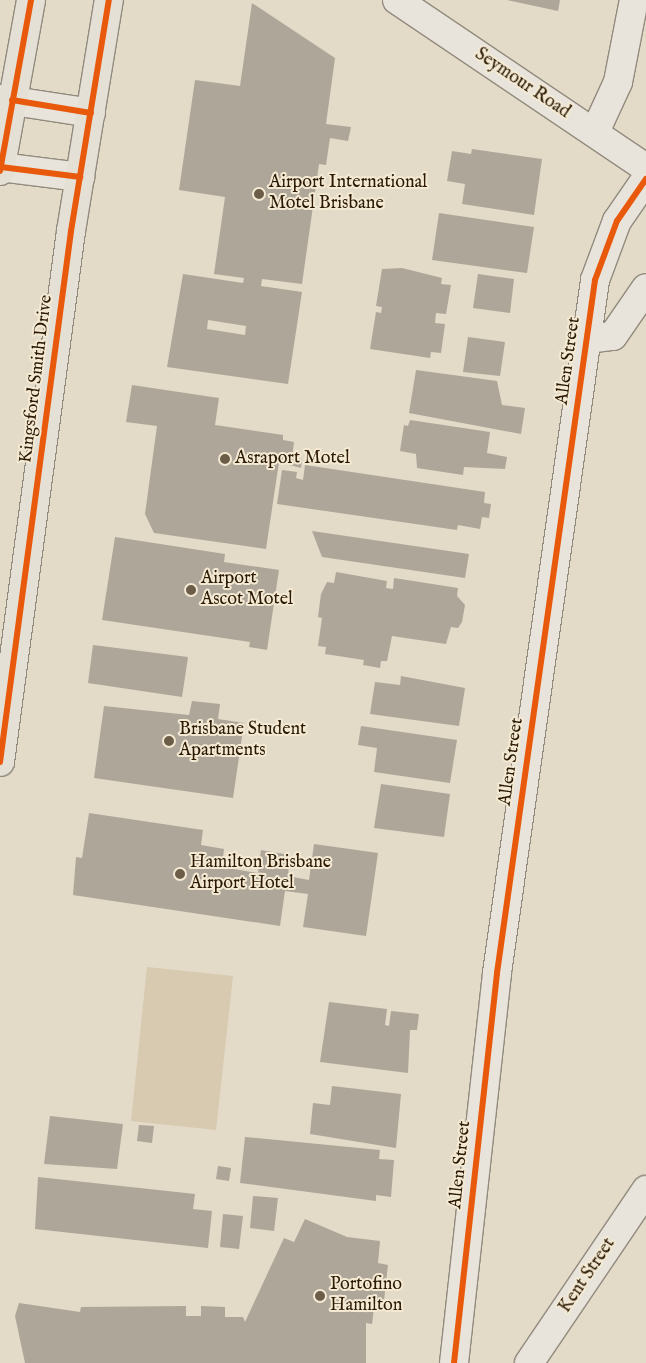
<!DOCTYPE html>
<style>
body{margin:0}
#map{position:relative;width:646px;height:1363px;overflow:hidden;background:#e3dac8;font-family:"IM FELL English",serif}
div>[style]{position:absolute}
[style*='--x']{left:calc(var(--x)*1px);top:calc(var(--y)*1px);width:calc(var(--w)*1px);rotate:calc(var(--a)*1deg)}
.green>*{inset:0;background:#d7cab0}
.building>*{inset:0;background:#aea699}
.roads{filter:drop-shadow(1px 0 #918a7d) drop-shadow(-1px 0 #918a7d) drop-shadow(0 1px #918a7d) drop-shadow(0 -1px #918a7d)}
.minor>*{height:28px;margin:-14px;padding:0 14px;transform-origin:14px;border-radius:14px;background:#e9e4db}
.trunk>*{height:28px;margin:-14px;padding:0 14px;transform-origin:14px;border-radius:14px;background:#e5e0d6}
.cycleway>*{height:6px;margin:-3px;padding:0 3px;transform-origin:3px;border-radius:3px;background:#e8590c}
.dots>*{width:14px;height:14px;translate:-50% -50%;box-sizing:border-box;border:2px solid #f4ead4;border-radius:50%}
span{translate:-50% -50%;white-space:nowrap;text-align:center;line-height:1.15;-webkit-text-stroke:4px #f4ead4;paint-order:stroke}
.street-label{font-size:18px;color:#2b1903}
.poi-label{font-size:18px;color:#2b1903}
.left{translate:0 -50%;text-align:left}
</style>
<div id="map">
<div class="green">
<div style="clip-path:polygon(147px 967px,233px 976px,216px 1130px,131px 1121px)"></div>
</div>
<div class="building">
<div style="clip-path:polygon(507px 0,560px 0,558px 11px)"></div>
<div style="clip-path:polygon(evenodd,252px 3px,335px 58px,326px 124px,351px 127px,348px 141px,330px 138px,326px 165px,319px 164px,302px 284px,262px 279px,261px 286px,302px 292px,288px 384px,167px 367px,183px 274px,243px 283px,244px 278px,214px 274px,225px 197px,179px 190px,195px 80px,240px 86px,252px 3px,208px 320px,246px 326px,245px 335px,207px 329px,208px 320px)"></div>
<div style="clip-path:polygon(472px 149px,542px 159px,534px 215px,462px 204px,465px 184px,447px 181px,452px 151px,471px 154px)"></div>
<div style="clip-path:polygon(439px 213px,534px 227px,527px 273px,432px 260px)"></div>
<div style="clip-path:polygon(402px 268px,442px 278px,441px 284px,451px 285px,446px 314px,436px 313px,435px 323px,445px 324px,441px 353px,431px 352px,430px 358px,370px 349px,376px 312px,381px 313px,382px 307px,376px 306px,382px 269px)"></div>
<div style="clip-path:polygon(478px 274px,514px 279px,510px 313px,473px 308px)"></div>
<div style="clip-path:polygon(468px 337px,505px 342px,500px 376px,463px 372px)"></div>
<div style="clip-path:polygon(416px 370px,497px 381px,502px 405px,525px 408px,521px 434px,409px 413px)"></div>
<div style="clip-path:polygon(132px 385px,219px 398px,215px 425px,283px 435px,283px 440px,294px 442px,292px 458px,302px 459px,301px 468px,279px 462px,266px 549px,154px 533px,145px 514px,157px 426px,126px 422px)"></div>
<div style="clip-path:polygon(410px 420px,490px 432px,487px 453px,507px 457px,505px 469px,464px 467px,463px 475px,417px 468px,416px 454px,400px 451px,404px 425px,408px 426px)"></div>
<div style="clip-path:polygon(305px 465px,485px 492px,484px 503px,491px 504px,489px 518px,482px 517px,480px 529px,458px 525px,457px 530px,277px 504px,282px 470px,297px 472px,296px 478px,303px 480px)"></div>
<div style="clip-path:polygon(312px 531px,469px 554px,465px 578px,322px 557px)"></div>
<div style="clip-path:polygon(115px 537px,225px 554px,224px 562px,279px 570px,267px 650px,249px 647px,250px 642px,102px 620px)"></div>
<div style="clip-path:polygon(336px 572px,387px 581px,386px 588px,393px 589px,394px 578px,458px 588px,457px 596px,465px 605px,462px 622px,458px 628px,451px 627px,446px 644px,392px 636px,387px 661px,381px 661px,380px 668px,363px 665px,364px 660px,325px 654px,326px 647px,318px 646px,322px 618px,318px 617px,321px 594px,327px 582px,334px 583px)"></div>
<div style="clip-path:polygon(93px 645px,188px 657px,182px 697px,88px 683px)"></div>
<div style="clip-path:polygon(401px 676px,465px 688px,459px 726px,370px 714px,375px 682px,400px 685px)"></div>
<div style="clip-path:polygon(192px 701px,220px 704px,218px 719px,244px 723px,233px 798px,94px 778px,104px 706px,189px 715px)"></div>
<div style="clip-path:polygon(361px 726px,457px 740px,450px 783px,374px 772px,377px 748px,358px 745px)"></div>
<div style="clip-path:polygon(381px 784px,450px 794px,444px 837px,374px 828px)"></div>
<div style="clip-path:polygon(89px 813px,203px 830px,201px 845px,224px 849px,222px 867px,258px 873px,261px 850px,290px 855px,288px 876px,309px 880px,314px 844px,378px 853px,366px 936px,303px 927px,308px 894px,285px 891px,280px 926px,73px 895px,76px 857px,82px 858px)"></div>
<div style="clip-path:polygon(329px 1002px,387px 1009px,385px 1025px,389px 1026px,391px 1011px,419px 1014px,417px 1030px,410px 1030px,408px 1073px,320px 1062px)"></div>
<div style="clip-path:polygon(332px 1086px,401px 1094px,396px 1148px,310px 1134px,313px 1103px,330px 1105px)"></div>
<div style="clip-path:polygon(50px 1116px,123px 1124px,117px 1169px,44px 1164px)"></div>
<div style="clip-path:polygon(139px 1125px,154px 1126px,152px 1143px,137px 1141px)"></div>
<div style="clip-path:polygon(245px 1137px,380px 1150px,379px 1159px,394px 1160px,391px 1197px,376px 1195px,376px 1201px,240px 1183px)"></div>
<div style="clip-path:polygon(218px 1166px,231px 1168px,229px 1181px,216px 1179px)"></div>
<div style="clip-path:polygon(38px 1177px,195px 1194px,193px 1209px,212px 1211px,208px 1248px,35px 1229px)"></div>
<div style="clip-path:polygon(253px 1196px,278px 1198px,274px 1231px,250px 1228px)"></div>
<div style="clip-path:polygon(223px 1214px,243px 1216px,239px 1249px,220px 1247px)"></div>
<div style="clip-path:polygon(305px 1219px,347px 1237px,380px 1241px,378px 1263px,388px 1265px,383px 1309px,374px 1308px,372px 1324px,366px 1323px,366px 1363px,25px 1363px,15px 1316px,19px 1303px,80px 1312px,81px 1307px,186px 1306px,186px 1316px,201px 1316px,201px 1306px,225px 1307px,225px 1317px,243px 1317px,245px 1322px,284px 1238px,294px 1242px)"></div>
</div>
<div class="roads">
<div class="minor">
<div style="--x:397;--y:0;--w:300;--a:34"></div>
<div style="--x:0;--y:99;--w:92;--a:8.7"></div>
<div style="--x:595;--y:132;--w:55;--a:-65.3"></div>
<div style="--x:618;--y:82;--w:84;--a:-79"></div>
<div style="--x:0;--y:167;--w:81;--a:7.1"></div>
<div style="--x:587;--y:339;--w:26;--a:-7"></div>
<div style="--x:613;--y:336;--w:58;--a:-55.5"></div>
<div style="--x:454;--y:1363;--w:392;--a:-83.7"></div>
<div style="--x:497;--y:973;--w:700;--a:-81.95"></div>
<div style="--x:595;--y:280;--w:63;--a:-69.6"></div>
<div style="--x:617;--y:221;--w:51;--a:-55.4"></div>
<div style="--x:529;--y:1363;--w:209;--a:-55.9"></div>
</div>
<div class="trunk">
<div style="--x:0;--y:171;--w:174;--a:-79.7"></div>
<div style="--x:0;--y:762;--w:536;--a:-82.38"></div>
<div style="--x:71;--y:231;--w:234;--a:-80.7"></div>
</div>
</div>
<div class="cycleway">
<div style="--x:12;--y:100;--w:80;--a:9.3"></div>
<div style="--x:1;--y:167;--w:80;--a:7.2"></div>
<div style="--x:0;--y:171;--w:174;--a:-79.7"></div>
<div style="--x:0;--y:762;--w:536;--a:-82.38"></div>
<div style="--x:71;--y:231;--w:234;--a:-80.7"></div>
<div style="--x:454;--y:1363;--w:392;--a:-83.7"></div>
<div style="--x:497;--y:973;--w:700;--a:-81.95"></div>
<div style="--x:595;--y:280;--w:63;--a:-69.6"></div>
<div style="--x:617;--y:221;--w:51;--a:-55.4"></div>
</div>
<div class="dots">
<div style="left:259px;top:194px;background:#6b5d48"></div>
<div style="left:225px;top:459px;background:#6b5d48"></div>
<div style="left:191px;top:590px;background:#6b5d48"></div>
<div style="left:169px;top:741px;background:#6b5d48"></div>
<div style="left:180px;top:874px;background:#6b5d48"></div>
<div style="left:320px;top:1296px;background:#6b5d48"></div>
</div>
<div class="street-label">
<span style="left:522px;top:84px;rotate:34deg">Seymour Road</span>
<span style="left:569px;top:361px;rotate:-82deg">Allen Street</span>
<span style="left:37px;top:379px;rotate:-83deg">Kingsford Smith Drive</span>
<span style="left:512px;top:762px;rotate:-82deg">Allen Street</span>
<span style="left:461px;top:1165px;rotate:-84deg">Allen Street</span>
<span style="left:588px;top:1276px;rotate:-56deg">Kent Street</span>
</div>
<div class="poi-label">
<span class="left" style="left:269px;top:194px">Airport International<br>Motel Brisbane</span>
<span class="left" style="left:235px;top:459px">Asraport Motel</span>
<span class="left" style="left:201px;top:590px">Airport<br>Ascot Motel</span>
<span class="left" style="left:179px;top:741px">Brisbane Student<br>Apartments</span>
<span class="left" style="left:190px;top:874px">Hamilton Brisbane<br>Airport Hotel</span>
<span class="left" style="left:330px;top:1296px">Portofino<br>Hamilton</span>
</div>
</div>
